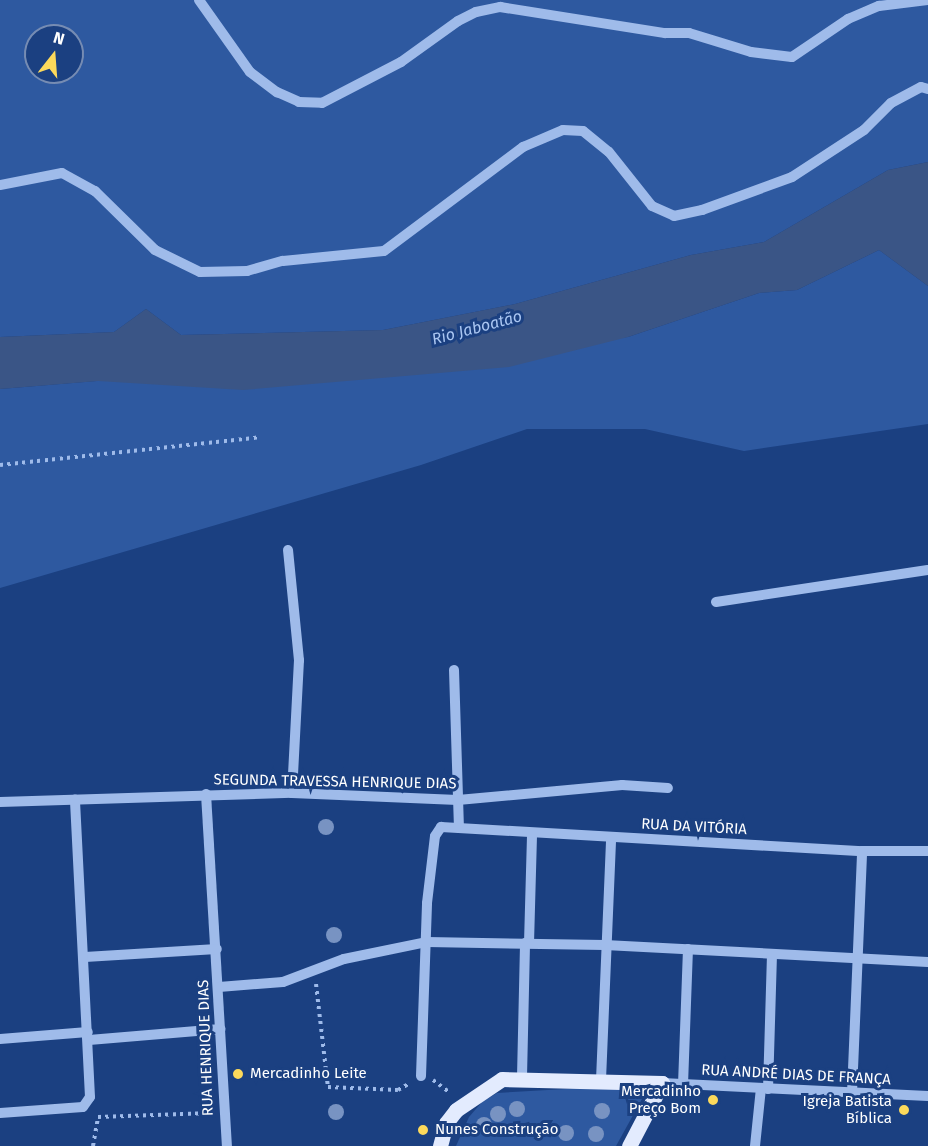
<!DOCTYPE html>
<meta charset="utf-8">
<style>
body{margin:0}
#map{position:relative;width:928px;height:1146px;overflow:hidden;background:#1b4081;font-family:"Fira Sans",sans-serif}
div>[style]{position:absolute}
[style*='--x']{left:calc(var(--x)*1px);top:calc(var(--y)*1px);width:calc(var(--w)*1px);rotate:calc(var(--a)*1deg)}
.green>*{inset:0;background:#2e59a0}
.water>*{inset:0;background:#3a5586}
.path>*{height:4px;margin-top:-2px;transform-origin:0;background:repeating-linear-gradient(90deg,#9fbbea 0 3px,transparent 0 7.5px)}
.minor>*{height:10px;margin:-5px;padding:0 5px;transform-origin:5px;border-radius:5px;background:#9fbbea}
.major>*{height:15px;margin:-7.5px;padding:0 7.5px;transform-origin:7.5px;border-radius:7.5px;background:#e3ebfe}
.trees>*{width:16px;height:16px;margin:-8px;border-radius:50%;background:#7893c2}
.dots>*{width:16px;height:16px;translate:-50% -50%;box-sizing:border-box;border:3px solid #1b4081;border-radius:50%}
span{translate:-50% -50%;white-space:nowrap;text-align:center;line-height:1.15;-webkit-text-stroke:6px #1b4081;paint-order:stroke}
.street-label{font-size:15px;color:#fff}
.poi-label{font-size:15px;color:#fff}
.left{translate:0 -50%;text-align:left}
.right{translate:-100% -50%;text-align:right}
.water-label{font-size:16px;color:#aac6f2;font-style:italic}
.north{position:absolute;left:24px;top:24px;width:60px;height:60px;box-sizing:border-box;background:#1b4081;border:2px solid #768cb3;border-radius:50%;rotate:17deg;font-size:16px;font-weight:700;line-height:24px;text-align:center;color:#fff}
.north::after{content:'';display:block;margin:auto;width:21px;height:27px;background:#fcd95b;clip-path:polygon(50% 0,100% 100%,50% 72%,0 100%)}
</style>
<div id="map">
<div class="green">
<div style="clip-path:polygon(evenodd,0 0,928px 0,928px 162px,888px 170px,764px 242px,691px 255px,515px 304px,383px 330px,181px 335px,146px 309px,114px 332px,0 337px,0 0,36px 36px,72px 36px,72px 72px,36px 72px,36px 36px)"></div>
<div style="clip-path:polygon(879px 250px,928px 286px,928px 424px,744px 451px,645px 429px,527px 429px,421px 465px,0 588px,0 389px,628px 337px,759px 293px,797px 290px)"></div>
<div style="clip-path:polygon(601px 1087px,647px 1090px,616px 1146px,456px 1146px,469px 1117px,482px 1102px,497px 1093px)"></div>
</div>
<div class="water">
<div style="clip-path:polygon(928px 162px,928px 286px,879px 250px,797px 290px,759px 293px,628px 337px,509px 367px,243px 390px,98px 381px,0 389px,0 337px,114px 332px,146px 309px,181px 335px,383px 330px,515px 304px,691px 255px,764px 242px,888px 170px)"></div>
</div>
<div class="path">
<div style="--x:0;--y:465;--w:262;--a:-6.1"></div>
<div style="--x:316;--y:984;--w:104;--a:83.4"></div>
<div style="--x:328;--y:1087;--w:70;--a:2.5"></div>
<div style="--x:398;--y:1090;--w:14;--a:-30"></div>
<div style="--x:433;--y:1080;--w:21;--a:37"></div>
<div style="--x:93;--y:1146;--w:29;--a:-80"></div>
<div style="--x:98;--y:1117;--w:113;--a:-2"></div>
</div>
<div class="minor">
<div style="--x:199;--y:0;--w:88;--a:54.7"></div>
<div style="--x:250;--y:72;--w:34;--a:37"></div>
<div style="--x:277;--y:92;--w:24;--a:24"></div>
<div style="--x:299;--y:102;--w:23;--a:2"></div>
<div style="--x:322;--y:103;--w:89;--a:-27.4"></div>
<div style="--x:401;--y:62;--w:70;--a:-35.7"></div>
<div style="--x:458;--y:21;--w:20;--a:-27"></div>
<div style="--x:476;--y:12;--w:25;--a:-12"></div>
<div style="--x:500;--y:7;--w:167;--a:9"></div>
<div style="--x:665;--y:33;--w:24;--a:0"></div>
<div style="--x:689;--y:33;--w:65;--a:17"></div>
<div style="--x:751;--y:52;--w:41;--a:7"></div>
<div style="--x:792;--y:57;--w:68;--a:-34.2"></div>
<div style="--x:848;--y:19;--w:34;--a:-23"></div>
<div style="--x:879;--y:6;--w:49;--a:-7"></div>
<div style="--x:0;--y:185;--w:63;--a:-11"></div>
<div style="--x:62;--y:173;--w:38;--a:29"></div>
<div style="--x:95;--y:191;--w:84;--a:44.5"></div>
<div style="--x:155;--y:250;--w:50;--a:26.1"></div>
<div style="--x:200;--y:272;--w:47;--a:-1.2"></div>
<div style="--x:247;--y:271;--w:37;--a:-16"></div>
<div style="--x:283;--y:261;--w:101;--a:-5.7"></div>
<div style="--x:384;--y:251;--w:174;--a:-36.8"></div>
<div style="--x:523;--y:147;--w:43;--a:-23"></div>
<div style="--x:563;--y:130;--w:20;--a:3"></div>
<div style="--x:583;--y:131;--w:33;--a:39"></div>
<div style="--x:609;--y:152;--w:69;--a:51.5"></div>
<div style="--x:652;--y:206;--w:24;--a:24"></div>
<div style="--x:674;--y:216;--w:29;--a:-12"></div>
<div style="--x:702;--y:210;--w:96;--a:-20.1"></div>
<div style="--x:792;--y:177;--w:86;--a:-33.1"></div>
<div style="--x:864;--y:130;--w:38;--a:-45"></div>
<div style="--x:891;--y:103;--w:34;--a:-28"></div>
<div style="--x:921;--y:87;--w:7;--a:16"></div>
<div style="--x:288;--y:550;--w:111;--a:84.3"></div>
<div style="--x:299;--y:660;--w:133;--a:93"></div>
<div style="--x:716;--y:602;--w:214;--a:-8.6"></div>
<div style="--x:454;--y:670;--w:158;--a:88.2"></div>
<div style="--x:206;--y:794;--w:353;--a:86.6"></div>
<div style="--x:0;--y:802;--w:292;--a:-1.8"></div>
<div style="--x:292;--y:793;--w:166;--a:2.4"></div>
<div style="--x:458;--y:800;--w:165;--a:-5.2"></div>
<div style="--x:622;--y:785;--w:46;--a:3.7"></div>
<div style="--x:529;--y:943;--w:108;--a:-88.4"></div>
<div style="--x:85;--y:957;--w:132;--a:-3.5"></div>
<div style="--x:219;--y:987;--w:64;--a:-4.5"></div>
<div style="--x:283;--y:982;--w:65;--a:-20.7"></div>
<div style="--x:344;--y:959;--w:85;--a:-11.6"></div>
<div style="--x:427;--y:942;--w:178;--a:1"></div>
<div style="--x:605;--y:945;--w:323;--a:3"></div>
<div style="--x:0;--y:1039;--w:88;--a:-4.5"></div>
<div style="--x:89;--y:1040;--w:132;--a:-4.8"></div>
<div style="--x:421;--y:1076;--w:173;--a:-88"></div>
<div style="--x:427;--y:903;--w:67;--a:-83.2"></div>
<div style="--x:435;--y:836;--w:11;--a:-56"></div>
<div style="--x:441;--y:827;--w:422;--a:3.3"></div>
<div style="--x:862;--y:851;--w:66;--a:0"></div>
<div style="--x:522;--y:1077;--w:134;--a:-88.7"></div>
<div style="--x:601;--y:1080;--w:243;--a:-87.6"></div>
<div style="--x:662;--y:1083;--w:266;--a:2.8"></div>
<div style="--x:683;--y:1085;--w:136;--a:-87.9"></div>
<div style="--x:768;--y:1089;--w:135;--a:-88.3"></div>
<div style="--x:852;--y:1093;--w:242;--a:-87.6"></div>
<div style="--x:0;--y:1113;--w:83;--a:-4.1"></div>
<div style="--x:83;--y:1107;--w:12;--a:-55"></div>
<div style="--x:90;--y:1097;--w:298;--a:-92.9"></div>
<div style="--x:755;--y:1146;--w:58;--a:-84.1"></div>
</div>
<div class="major">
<div style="--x:440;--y:1146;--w:24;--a:-75"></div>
<div style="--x:446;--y:1123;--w:16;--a:-52"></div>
<div style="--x:456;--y:1110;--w:55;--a:-34"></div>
<div style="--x:502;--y:1079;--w:160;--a:1.4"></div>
<div style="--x:662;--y:1083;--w:71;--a:117.6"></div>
</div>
<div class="trees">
<div style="left:326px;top:827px"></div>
<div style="left:334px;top:935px"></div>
<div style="left:517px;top:1109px"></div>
<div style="left:602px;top:1111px"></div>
<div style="left:336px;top:1112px"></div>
<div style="left:498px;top:1114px"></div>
<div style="left:484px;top:1125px"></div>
<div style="left:566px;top:1133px"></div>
<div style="left:596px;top:1134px"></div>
</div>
<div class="dots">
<div style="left:238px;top:1074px;background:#fcd95b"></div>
<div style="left:713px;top:1100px;background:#fcd95b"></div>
<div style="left:904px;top:1110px;background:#fcd95b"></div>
<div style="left:423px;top:1130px;background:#fcd95b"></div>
</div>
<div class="street-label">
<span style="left:335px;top:782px;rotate:1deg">SEGUNDA TRAVESSA HENRIQUE DIAS</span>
<span style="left:694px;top:827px;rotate:3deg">RUA DA VITÓRIA</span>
<span style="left:206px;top:1048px;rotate:-92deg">RUA HENRIQUE DIAS</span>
<span style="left:796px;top:1075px;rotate:3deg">RUA ANDRÉ DIAS DE FRANÇA</span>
</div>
<div class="poi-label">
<span class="left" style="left:250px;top:1074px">Mercadinho Leite</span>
<span class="right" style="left:701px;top:1100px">Mercadinho<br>Preço Bom</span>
<span class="right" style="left:892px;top:1110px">Igreja Batista<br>Bíblica</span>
<span class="left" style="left:435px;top:1130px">Nunes Construção</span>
</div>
<div class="water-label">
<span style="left:477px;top:328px;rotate:-15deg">Rio Jaboatão</span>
</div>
<div class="north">N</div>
</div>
